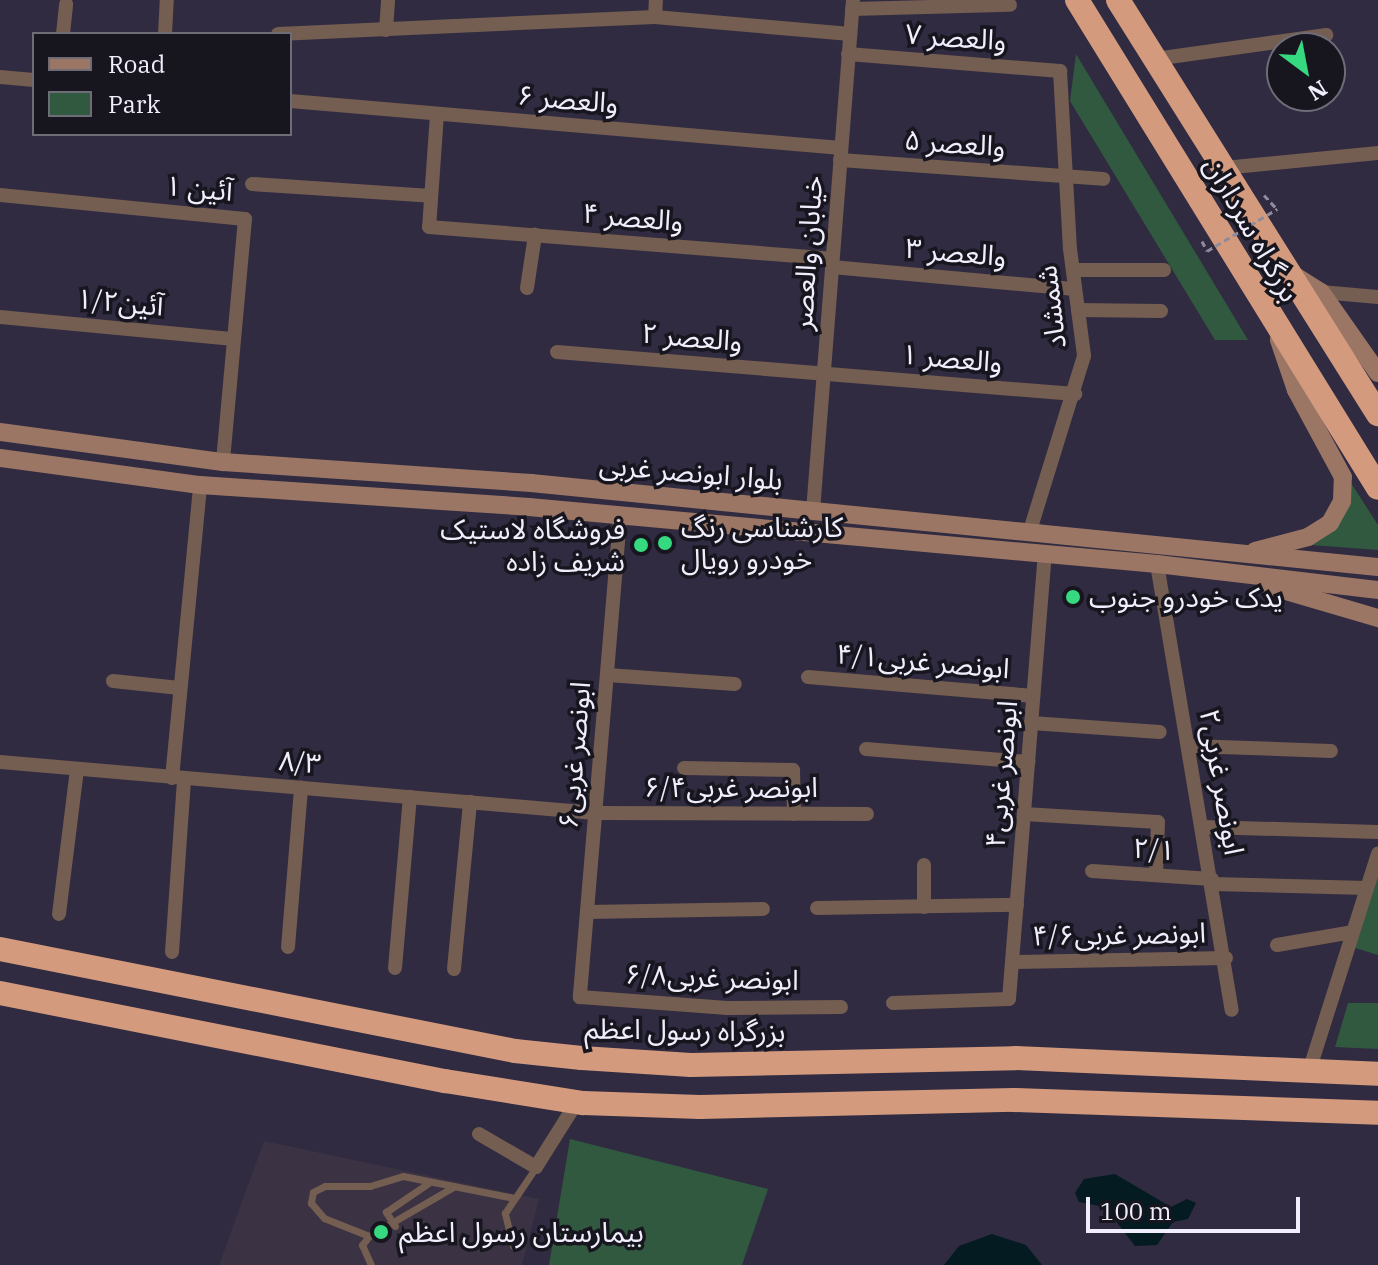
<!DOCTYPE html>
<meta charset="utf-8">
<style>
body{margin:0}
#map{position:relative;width:1378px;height:1265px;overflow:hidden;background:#302b40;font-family:"IBM Plex Serif","Noto Sans Arabic",serif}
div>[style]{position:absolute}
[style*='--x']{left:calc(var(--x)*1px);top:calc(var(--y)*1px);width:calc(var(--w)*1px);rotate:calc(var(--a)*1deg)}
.medical>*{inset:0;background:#3b3343}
.green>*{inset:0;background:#30593f}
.water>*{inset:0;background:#041b22}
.path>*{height:3px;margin-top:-1.5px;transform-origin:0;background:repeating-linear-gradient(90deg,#8e8b9c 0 6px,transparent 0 10px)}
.lane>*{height:7px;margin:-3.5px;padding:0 3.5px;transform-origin:3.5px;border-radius:3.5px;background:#745d51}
.street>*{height:14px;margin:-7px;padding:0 7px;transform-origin:7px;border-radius:7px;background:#745d51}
.secondary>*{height:18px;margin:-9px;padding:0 9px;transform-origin:9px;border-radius:9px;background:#9b7664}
.highway>*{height:24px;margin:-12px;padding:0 12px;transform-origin:12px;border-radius:12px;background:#d39a7e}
.path-bridge>*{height:3px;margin-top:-1.5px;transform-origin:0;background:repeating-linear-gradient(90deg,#8e8b9c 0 6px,transparent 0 10px)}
.dots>*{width:22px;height:22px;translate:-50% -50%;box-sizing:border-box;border:4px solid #17161f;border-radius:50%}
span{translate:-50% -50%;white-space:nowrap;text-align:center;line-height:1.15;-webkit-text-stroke:7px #17161f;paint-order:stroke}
.street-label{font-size:28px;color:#f0eefc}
.poi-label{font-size:28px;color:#f0eefc}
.left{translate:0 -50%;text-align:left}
.right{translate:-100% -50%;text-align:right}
.legend{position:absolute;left:32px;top:32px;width:260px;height:104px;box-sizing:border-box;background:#17161f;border:2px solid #6e6c77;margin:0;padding:10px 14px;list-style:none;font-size:24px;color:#f0eefc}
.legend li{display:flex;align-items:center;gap:16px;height:40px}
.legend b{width:40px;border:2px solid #6e6c77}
.north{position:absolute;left:1266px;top:32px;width:80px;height:80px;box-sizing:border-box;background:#17161f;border:2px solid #6e6c77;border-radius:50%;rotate:148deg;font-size:22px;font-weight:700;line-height:32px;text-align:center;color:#f0eefc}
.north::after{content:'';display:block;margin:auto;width:28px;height:36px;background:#36d880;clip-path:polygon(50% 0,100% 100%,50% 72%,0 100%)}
.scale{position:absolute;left:1086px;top:1197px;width:214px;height:36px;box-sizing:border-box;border:4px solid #f0eefc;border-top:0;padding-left:10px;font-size:24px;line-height:28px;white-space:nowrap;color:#f0eefc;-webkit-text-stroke:6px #17161f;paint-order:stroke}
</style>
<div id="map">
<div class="medical">
<div style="clip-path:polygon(264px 1141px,539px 1199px,522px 1265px,219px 1265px)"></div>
</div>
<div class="green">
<div style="clip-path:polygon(1076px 54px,1248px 340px,1215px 340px,1070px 101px)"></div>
<div style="clip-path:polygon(1351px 483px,1378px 525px,1378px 550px,1312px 545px,1333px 532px)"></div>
<div style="clip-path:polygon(1378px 870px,1378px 955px,1355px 948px)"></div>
<div style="clip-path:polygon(1348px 1003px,1378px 1003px,1378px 1049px,1335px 1047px)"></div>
<div style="clip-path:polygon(570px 1139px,768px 1189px,742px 1265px,549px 1265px)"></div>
</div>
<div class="water">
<div style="clip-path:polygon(1115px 1174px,1171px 1207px,1187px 1199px,1196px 1203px,1188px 1219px,1173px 1222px,1157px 1245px,1135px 1246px,1105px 1207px,1079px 1202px,1075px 1193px,1084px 1179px)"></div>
<div style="clip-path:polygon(992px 1234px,1026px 1245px,1042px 1265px,944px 1265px,959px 1246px)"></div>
</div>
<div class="path">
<div style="--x:1264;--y:195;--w:19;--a:47"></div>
<div style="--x:1202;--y:241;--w:11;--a:63"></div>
</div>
<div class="lane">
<div style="--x:395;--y:1226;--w:17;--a:-123"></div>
<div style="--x:386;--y:1212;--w:53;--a:-34.3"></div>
<div style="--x:369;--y:1236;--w:48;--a:-158.2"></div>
<div style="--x:324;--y:1218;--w:20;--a:-131"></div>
<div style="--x:311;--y:1203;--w:11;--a:-80"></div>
<div style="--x:313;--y:1192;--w:13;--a:-27"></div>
<div style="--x:325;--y:1186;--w:45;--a:0"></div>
<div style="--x:370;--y:1186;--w:34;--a:-17"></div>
<div style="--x:403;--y:1176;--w:113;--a:11.2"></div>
<div style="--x:513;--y:1246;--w:34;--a:-104"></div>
<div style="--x:505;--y:1213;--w:55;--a:-56"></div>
<div style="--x:371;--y:1265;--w:22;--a:-114"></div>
<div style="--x:362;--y:1245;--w:11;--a:-52"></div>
<div style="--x:369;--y:1236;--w:99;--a:-30.2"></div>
</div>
<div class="street">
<div style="--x:852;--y:9;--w:158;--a:-1.5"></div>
<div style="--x:655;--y:17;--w:17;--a:-87"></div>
<div style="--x:386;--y:30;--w:30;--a:-86"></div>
<div style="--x:63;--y:34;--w:30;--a:-84"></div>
<div style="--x:165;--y:34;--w:34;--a:-87"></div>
<div style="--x:278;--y:34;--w:377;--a:-2.6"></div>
<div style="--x:655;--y:17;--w:196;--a:5"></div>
<div style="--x:848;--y:54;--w:213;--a:4.6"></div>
<div style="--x:1060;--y:71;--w:178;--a:86.8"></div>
<div style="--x:1070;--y:249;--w:108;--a:82.5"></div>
<div style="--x:1084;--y:356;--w:182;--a:107.2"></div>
<div style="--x:1155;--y:59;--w:173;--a:-8"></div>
<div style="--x:0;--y:77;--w:34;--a:5"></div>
<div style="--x:290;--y:101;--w:553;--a:4.88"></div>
<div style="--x:437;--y:114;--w:113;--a:94"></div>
<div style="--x:429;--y:227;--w:404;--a:4.5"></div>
<div style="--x:840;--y:160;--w:264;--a:4.1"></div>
<div style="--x:1224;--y:168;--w:155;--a:-5.6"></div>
<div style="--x:252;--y:184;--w:179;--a:3.8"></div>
<div style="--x:0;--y:195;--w:246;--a:5.6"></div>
<div style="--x:245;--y:219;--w:244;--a:95.2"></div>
<div style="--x:832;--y:267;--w:244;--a:5.2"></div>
<div style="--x:1073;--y:270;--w:91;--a:0"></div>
<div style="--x:527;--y:288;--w:54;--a:-81.4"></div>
<div style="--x:1321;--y:292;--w:57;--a:5"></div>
<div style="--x:1078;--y:310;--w:83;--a:0.7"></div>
<div style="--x:0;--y:317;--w:235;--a:5.4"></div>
<div style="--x:557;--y:352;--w:520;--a:4.64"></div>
<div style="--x:813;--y:511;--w:513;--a:-85.52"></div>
<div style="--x:620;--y:518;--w:481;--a:94.8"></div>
<div style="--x:580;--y:997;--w:148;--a:4.3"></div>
<div style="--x:728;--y:1008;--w:113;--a:-0.5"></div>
<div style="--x:1157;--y:564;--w:452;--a:80.5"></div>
<div style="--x:607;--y:675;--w:128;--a:4"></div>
<div style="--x:808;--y:677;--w:226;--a:4.8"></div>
<div style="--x:113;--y:681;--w:67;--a:6"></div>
<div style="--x:1031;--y:723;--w:129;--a:4"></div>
<div style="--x:1190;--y:746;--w:141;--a:2"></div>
<div style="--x:866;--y:749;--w:163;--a:4.6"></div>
<div style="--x:0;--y:762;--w:597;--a:4.9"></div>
<div style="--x:595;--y:813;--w:272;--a:0.2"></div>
<div style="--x:684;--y:768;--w:109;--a:1.1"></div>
<div style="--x:793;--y:770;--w:44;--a:88.7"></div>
<div style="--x:172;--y:778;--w:294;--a:-84.5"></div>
<div style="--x:1024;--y:814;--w:134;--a:3.4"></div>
<div style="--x:1158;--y:822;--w:53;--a:92.2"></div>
<div style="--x:1203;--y:827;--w:175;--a:1.6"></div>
<div style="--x:1092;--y:871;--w:120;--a:3.8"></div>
<div style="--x:1213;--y:884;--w:154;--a:1.5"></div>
<div style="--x:924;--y:907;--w:42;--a:-90"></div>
<div style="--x:817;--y:908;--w:200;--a:-0.9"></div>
<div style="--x:587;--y:912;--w:176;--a:-1"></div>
<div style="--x:59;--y:914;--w:146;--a:-82.9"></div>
<div style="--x:1277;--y:945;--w:76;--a:-9.8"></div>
<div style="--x:288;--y:947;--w:160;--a:-85.3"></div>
<div style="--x:172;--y:952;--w:173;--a:-86"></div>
<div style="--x:1012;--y:962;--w:214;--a:-1.1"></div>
<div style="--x:395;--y:968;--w:172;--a:-85"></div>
<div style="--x:454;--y:969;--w:168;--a:-84.5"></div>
<div style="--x:893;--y:1003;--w:116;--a:-2"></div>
<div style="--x:1009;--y:999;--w:446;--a:-85.4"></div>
<div style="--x:1310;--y:1068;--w:225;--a:-72.4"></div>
<div style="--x:479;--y:1134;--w:66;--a:30.1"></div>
<div style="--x:536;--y:1167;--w:77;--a:-57.8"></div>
</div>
<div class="secondary">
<div style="--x:1292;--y:274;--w:34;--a:32"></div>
<div style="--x:1321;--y:292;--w:99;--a:54.9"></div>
<div style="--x:0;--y:432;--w:225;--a:7.7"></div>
<div style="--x:223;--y:462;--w:309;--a:3.9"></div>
<div style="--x:531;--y:483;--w:851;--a:5.66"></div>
<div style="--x:0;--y:458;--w:202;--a:7.7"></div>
<div style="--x:200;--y:485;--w:330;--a:3.8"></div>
<div style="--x:529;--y:507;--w:631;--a:5.19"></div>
<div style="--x:1157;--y:564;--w:223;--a:6.7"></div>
<div style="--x:1255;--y:551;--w:55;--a:-14.8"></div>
<div style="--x:1308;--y:537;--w:26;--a:-32"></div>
<div style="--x:1330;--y:523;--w:25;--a:-61"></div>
<div style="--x:1342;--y:501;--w:24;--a:-88"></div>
<div style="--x:1343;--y:477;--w:99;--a:-118.4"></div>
<div style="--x:1296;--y:390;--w:53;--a:-108.8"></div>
<div style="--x:1269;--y:586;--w:114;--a:16.4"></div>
</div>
<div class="highway">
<div style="--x:1077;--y:0;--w:573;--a:58.33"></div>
<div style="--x:1118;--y:0;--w:489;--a:57.9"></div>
<div style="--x:0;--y:949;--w:525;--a:11.2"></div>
<div style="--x:515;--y:1051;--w:67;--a:6"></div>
<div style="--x:582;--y:1058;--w:109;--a:3.7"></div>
<div style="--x:691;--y:1065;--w:324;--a:-1.2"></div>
<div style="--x:1015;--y:1058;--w:363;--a:2.5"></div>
<div style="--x:0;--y:993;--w:454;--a:11.2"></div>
<div style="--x:445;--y:1081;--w:140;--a:9.1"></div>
<div style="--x:583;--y:1103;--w:117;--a:2"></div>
<div style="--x:700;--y:1107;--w:314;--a:-1.3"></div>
<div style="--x:1014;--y:1100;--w:364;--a:2"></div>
</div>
<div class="path-bridge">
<div style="--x:1207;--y:251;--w:82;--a:-31"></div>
</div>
<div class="dots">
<div style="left:665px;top:543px;background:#36d880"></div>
<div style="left:641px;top:545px;background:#36d880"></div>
<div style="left:1073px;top:597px;background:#36d880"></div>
<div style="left:381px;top:1232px;background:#36d880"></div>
</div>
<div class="street-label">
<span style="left:956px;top:37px;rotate:4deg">والعصر ۷</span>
<span style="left:568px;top:99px;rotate:5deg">والعصر ۶</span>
<span style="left:955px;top:143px;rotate:4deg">والعصر ۵</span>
<span style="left:199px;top:188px;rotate:5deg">آئین ۱</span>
<span style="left:633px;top:217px;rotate:5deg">والعصر ۴</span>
<span style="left:1252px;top:229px;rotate:60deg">بزرگراه سرداران</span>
<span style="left:956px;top:252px;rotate:5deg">والعصر ۳</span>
<span style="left:807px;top:253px;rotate:-86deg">خیابان والعصر</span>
<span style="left:120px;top:302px;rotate:5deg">۱/۲آئین</span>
<span style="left:1051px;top:307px;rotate:-97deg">شمشاد</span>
<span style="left:692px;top:337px;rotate:5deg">والعصر ۲</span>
<span style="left:952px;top:358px;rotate:5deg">والعصر ۱</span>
<span style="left:691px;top:472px;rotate:5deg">بلوار ابونصر غربی</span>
<span style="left:923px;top:661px;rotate:5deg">۴/۱ابونصر غربی</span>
<span style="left:574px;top:755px;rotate:-85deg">۶ابونصر غربی</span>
<span style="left:300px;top:762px;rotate:5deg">۸/۳</span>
<span style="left:1001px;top:774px;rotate:-85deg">۴ابونصر غربی</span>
<span style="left:1222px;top:782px;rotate:80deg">۲ابونصر غربی</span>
<span style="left:731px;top:787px">۶/۴ابونصر غربی</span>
<span style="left:1154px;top:849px;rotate:4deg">۲/۱</span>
<span style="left:1119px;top:934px;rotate:-1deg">۴/۶ابونصر غربی</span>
<span style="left:712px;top:977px;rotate:2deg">۶/۸ابونصر غربی</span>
<span style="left:685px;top:1030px;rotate:1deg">بزرگراه رسول اعظم</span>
</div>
<div class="poi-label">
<span class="left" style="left:681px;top:543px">کارشناسی رنگ<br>خودرو رویال</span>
<span class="right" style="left:625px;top:545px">فروشگاه لاستیک<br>شریف زاده</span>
<span class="left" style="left:1089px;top:597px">یدک خودرو جنوب</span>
<span class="left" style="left:399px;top:1232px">بیمارستان رسول اعظم</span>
</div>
<ul class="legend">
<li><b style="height:10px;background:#9b7664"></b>Road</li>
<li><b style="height:22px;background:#30593f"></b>Park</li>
</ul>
<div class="north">N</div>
<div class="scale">100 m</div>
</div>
